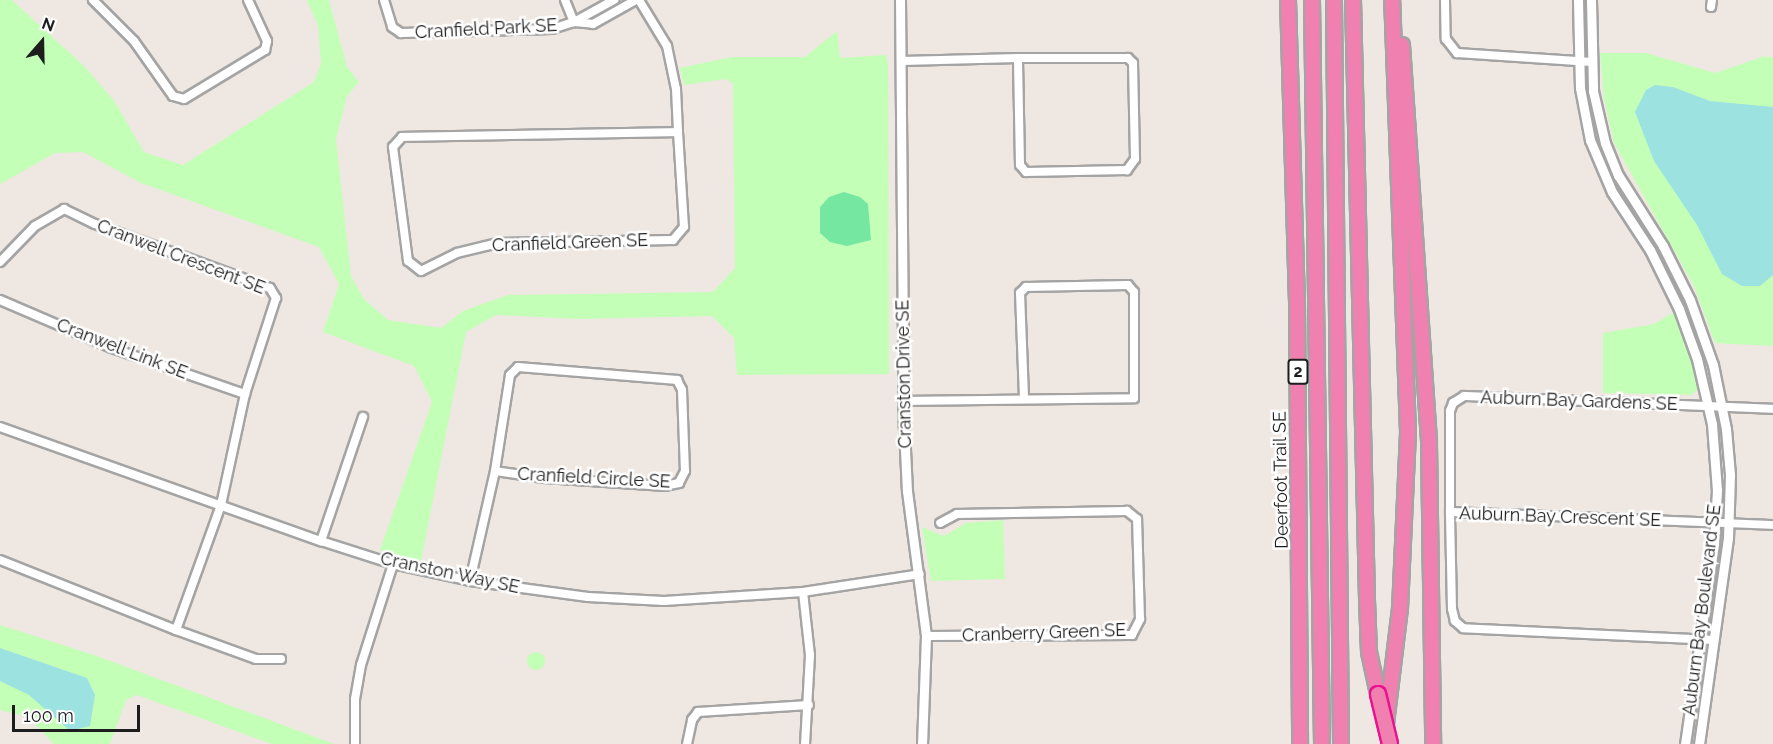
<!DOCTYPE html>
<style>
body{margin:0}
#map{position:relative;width:1773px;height:744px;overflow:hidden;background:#efe7e1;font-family:Raleway,sans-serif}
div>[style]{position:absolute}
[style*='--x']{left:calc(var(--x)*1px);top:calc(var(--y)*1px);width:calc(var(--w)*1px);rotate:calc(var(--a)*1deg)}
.park>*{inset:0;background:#c4ffb8}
.round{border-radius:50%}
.pitch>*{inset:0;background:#76e7a0}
.water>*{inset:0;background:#9ce2e1}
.roads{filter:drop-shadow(2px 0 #a4a4a4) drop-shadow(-2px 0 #a4a4a4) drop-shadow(0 2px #a4a4a4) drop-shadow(0 -2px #a4a4a4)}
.minor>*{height:8px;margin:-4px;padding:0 4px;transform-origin:4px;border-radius:4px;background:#fff}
.tertiary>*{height:9px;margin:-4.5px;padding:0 4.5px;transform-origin:4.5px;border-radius:4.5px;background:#fff}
.motorway>*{height:14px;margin:-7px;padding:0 7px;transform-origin:7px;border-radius:7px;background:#ef80af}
.bridges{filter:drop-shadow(2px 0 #ea1290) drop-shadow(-2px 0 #ea1290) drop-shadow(0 2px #ea1290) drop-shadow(0 -2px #ea1290)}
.motorway-bridge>*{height:14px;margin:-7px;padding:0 7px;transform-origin:7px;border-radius:7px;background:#ef80af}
span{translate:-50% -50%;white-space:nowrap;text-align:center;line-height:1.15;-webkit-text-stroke:5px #fff;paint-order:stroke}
.shield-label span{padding:2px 4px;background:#fff;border:2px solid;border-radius:4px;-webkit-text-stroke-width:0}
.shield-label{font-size:16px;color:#1d1d1d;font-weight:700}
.street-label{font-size:18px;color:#1d1d1d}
.north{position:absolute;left:12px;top:12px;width:60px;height:60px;-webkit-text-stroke:4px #fff;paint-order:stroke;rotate:20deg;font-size:16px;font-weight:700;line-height:24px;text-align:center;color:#1d1d1d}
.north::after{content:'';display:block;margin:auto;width:21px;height:27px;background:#1d1d1d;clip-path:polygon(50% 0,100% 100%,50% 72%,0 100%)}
.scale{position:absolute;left:12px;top:705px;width:128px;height:27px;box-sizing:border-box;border:3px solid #1d1d1d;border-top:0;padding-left:8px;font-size:18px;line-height:21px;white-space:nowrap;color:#1d1d1d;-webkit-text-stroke:4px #fff;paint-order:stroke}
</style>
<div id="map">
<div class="park">
<div style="clip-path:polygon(0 0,12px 0,85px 67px,115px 102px,144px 152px,183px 165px,314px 82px,321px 64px,318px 26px,307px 0,329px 0,347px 67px,359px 82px,347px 96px,336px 139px,351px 276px,364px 299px,388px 320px,441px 328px,463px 311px,508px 295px,713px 292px,735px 268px,733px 84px,726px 79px,684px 85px,680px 68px,732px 57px,805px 57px,837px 31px,840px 58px,886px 55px,888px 66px,889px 374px,737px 375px,734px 338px,712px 316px,579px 319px,496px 315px,466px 332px,421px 561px,380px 550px,432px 402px,414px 366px,323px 332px,339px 284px,319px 247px,141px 183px,83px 152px,55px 153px,0 184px)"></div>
<div style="clip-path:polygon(1600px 53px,1646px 53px,1715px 73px,1765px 56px,1773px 58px,1773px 346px,1715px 343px,1694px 286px,1614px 143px,1604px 98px)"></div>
<div style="clip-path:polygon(1676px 311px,1699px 388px,1691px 395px,1603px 393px,1603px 333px,1654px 324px)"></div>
<div style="clip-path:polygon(1003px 520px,1005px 579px,931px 581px,922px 527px,944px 536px,966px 523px)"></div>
<div style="clip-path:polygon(0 625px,94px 655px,334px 744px,272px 744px,137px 695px,126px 700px,110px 744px,54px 744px,28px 717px,0 710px)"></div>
<div class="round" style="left:527px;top:652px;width:18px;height:18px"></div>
</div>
<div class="pitch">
<div style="clip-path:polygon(844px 192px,860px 197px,868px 204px,871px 240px,847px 246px,830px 242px,820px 233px,820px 207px,829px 197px)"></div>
</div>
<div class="water">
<div style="clip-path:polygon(1655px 85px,1673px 87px,1710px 101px,1773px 107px,1773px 275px,1760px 286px,1742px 286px,1722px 274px,1697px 225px,1654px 161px,1635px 112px,1646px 90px)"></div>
<div style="clip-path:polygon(0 648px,87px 678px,95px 695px,90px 726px,70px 731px,29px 695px,0 681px)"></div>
</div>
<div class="roads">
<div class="minor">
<div style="--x:93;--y:0;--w:58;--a:45"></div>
<div style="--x:134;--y:41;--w:67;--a:54.7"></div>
<div style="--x:173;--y:96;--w:11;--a:15"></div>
<div style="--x:184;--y:99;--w:95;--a:-31.2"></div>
<div style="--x:265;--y:50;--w:9;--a:-77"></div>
<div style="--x:267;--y:41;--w:45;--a:-114.9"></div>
<div style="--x:384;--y:0;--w:28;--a:73"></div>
<div style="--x:392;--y:27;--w:11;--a:34"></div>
<div style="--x:401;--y:33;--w:151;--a:-1.5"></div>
<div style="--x:552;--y:29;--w:23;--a:-18"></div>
<div style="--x:574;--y:22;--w:46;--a:-28.8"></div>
<div style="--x:565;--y:0;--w:24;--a:68"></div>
<div style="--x:639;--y:0;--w:54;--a:58.7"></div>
<div style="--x:667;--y:46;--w:44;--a:78.2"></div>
<div style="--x:676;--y:89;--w:43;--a:87.3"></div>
<div style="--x:1445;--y:0;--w:39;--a:89"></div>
<div style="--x:1446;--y:39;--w:18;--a:52"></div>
<div style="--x:1457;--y:53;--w:135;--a:3.8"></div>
<div style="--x:1711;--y:7;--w:7;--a:-82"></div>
<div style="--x:575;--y:22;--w:18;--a:6"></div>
<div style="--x:593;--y:24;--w:49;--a:-29.2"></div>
<div style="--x:902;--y:61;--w:116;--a:-1.5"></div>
<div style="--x:1018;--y:58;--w:110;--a:0"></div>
<div style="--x:1128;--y:58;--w:7;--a:45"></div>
<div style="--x:1133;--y:63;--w:96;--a:88.8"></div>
<div style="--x:1135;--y:159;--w:14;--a:126"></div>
<div style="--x:1127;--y:170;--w:101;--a:178.9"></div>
<div style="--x:1026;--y:172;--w:9;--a:-131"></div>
<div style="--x:1020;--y:165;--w:107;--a:-91.1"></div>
<div style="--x:678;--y:132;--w:95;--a:86.4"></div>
<div style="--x:684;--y:227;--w:17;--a:130"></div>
<div style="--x:673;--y:240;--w:175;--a:179"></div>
<div style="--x:498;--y:243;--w:42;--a:166.3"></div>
<div style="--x:457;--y:253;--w:40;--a:153.4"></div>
<div style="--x:421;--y:271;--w:16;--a:-142"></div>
<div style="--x:408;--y:261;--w:115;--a:-97.5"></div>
<div style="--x:393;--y:147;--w:13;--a:-48"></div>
<div style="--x:402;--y:137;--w:276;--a:-1"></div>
<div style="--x:0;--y:262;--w:50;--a:-45.8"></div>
<div style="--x:35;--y:226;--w:34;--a:-30"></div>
<div style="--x:64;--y:209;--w:34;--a:26"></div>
<div style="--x:95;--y:224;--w:186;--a:20.1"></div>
<div style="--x:270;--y:288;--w:12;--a:59"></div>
<div style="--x:276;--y:298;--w:101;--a:107.9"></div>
<div style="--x:245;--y:394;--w:114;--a:102.2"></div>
<div style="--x:221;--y:505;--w:133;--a:109.8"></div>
<div style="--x:176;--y:630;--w:189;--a:-158.3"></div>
<div style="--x:0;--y:300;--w:122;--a:23.2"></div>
<div style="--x:112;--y:348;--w:141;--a:19.1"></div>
<div style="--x:904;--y:401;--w:230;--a:-0.7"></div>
<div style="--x:1134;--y:398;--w:106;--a:-90"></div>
<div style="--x:1134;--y:292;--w:9;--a:-131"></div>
<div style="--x:1128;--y:285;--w:102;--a:178.9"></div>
<div style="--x:1026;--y:287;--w:8;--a:135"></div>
<div style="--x:1020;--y:293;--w:104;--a:87.8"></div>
<div style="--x:0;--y:427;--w:341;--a:19.6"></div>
<div style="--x:321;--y:541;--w:76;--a:17.7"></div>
<div style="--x:393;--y:564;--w:79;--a:12.4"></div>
<div style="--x:470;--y:581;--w:119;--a:7.7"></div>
<div style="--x:588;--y:597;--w:76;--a:3"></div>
<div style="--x:664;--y:601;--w:139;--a:-3.7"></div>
<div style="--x:803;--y:592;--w:118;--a:-8.7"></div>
<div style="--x:1450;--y:512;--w:101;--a:-90"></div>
<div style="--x:1450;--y:411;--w:9;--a:-69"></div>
<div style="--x:1453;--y:403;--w:13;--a:-32"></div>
<div style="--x:1464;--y:396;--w:309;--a:2.4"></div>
<div style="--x:321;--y:541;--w:131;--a:-71.3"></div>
<div style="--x:470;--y:581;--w:113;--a:-77.2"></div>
<div style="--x:495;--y:471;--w:97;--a:-81.1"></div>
<div style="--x:510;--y:375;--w:11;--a:-45"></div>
<div style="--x:518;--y:367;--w:160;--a:4.7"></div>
<div style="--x:677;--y:380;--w:11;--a:63"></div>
<div style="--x:682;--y:390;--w:81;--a:87.9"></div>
<div style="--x:685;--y:471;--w:13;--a:117"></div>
<div style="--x:679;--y:483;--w:14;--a:168"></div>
<div style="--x:665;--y:486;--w:121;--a:-176.2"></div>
<div style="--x:544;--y:478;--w:49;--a:-171.9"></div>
<div style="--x:803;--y:592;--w:63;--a:83.7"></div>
<div style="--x:810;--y:655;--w:89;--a:93.2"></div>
<div style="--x:176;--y:630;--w:85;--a:19.9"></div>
<div style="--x:256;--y:659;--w:25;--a:0"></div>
<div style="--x:926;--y:636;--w:206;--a:-0.3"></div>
<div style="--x:1132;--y:635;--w:18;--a:-63"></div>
<div style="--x:1140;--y:619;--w:100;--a:-91.7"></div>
<div style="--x:1137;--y:519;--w:13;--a:-141"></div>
<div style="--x:1127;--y:511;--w:170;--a:179"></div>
<div style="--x:957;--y:514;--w:19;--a:152"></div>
<div style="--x:1714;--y:640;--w:251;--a:-177.3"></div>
<div style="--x:1463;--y:628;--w:11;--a:-139"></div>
<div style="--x:1455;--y:621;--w:12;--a:-104"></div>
<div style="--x:1452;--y:609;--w:97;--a:-91.2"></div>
<div style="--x:1450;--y:512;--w:323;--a:2.3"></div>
<div style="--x:355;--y:744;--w:45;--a:-90"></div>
<div style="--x:355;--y:699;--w:35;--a:-80"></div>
<div style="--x:361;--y:665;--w:106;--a:-72.4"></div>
<div style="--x:687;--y:744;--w:25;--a:-78"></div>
<div style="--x:692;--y:720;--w:10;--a:-53"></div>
<div style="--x:698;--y:712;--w:111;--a:-3.6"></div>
</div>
<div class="tertiary">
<div style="--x:900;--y:0;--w:428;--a:89.5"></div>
<div style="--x:904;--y:428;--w:63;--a:87.3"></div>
<div style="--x:907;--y:491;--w:146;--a:82.5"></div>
<div style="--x:926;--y:636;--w:108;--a:92.1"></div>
<div style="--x:1578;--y:0;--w:88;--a:88.7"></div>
<div style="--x:1580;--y:88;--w:53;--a:79.1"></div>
<div style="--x:1590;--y:140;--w:56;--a:67.1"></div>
<div style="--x:1612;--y:192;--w:69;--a:56.8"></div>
<div style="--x:1650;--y:250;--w:66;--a:63.8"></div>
<div style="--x:1679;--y:309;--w:53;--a:70.2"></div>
<div style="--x:1697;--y:359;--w:67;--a:77"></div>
<div style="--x:1712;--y:424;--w:66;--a:85.7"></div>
<div style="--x:1717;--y:490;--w:53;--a:93.2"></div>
<div style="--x:1714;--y:543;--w:203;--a:98.2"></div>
<div style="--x:1591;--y:0;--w:91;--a:88.7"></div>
<div style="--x:1593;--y:91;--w:53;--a:77"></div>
<div style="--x:1605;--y:143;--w:35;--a:68"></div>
<div style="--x:1618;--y:175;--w:84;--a:57.6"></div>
<div style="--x:1663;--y:246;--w:60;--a:63.4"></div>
<div style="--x:1690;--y:300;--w:69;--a:70.5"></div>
<div style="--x:1713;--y:365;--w:65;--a:78.5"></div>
<div style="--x:1726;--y:429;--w:46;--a:85"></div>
<div style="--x:1730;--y:475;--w:63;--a:91.8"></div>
<div style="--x:1728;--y:538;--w:208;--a:98"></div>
</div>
<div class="motorway">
<div style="--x:1288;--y:0;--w:300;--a:88.3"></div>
<div style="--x:1297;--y:300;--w:444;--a:89.6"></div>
<div style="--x:1312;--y:0;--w:744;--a:89.23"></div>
<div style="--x:1334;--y:0;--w:744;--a:89.46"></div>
<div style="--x:1353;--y:0;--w:600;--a:88.66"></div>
<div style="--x:1367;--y:600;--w:52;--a:87.8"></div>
<div style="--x:1369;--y:652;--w:43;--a:77.9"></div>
<div style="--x:1402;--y:45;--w:399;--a:86.1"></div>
<div style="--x:1429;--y:443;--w:301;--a:89.2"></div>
<div style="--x:1386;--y:724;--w:116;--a:-83.1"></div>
<div style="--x:1400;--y:609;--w:177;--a:-87.4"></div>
<div style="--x:1408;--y:432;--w:432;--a:-92.1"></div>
</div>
</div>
<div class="bridges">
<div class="motorway-bridge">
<div style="--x:1378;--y:694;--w:51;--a:76.5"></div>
</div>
</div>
<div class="shield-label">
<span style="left:1298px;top:372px">2</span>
</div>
<div class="street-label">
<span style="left:486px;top:29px;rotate:-3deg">Cranfield Park SE</span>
<span style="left:570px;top:243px;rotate:-2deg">Cranfield Green SE</span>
<span style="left:181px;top:257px;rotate:21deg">Cranwell Crescent SE</span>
<span style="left:122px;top:349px;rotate:21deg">Cranwell Link SE</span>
<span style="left:904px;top:374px;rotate:-91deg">Cranston Drive SE</span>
<span style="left:1579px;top:401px;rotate:2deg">Auburn Bay Gardens SE</span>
<span style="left:594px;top:478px;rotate:3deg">Cranfield Circle SE</span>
<span style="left:1281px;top:480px;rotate:-91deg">Deerfoot Trail SE</span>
<span style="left:1560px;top:517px;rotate:2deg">Auburn Bay Crescent SE</span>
<span style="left:450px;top:573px;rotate:12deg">Cranston Way SE</span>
<span style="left:1702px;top:610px;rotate:-83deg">Auburn Bay Boulevard SE</span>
<span style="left:1044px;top:633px;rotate:-2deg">Cranberry Green SE</span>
</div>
<div class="north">N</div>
<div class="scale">100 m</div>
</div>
